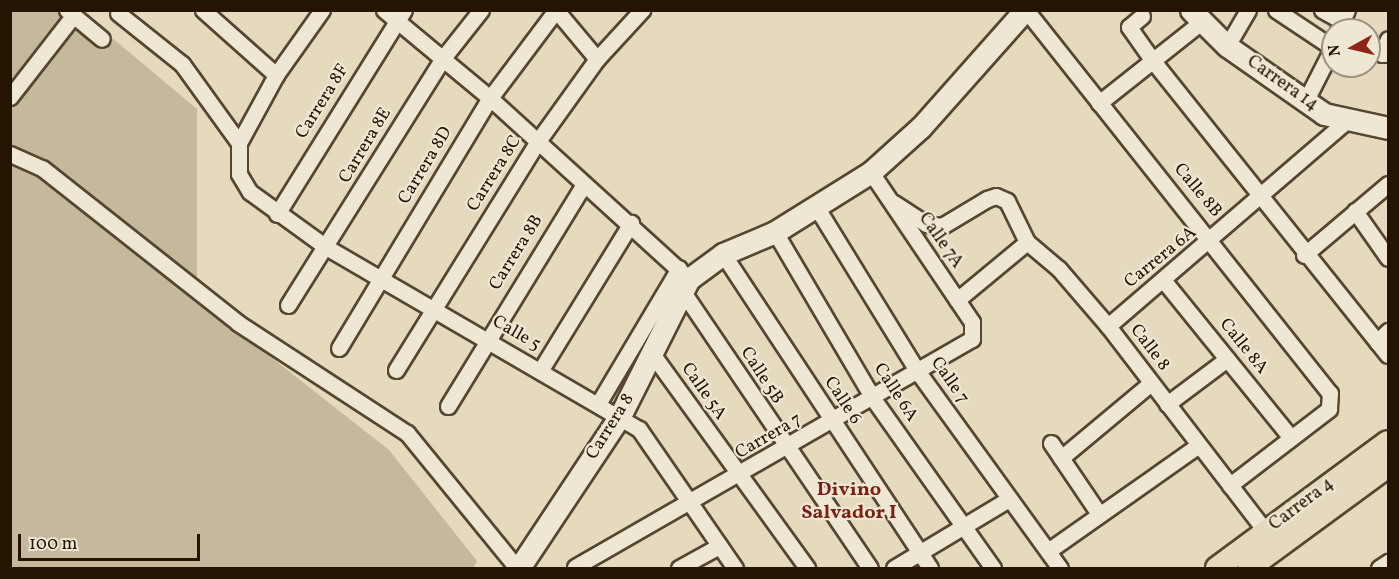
<!DOCTYPE html>
<style>
body{margin:0}
#map{position:relative;width:1399px;height:579px;overflow:hidden;background:#e5dabd;font-family:Vollkorn,serif}
div>[style]{position:absolute}
[style*='--x']{left:calc(var(--x)*1px);top:calc(var(--y)*1px);width:calc(var(--w)*1px);rotate:calc(var(--a)*1deg)}
.green>*{inset:0;background:#c4b89d}
.roads{filter:drop-shadow(2px 0 #554630) drop-shadow(-2px 0 #554630) drop-shadow(0 2px #554630) drop-shadow(0 -2px #554630)}
.street>*{height:15px;margin:-7.5px;padding:0 7.5px;transform-origin:7.5px;border-radius:7.5px;background:#eee7d4}
.secondary>*{height:21px;margin:-10.5px;padding:0 10.5px;transform-origin:10.5px;border-radius:10.5px;background:#eee7d4}
.primary>*{height:22px;margin:-11px;padding:0 11px;transform-origin:11px;border-radius:11px;background:#e5dabd}
span{translate:-50% -50%;white-space:nowrap;text-align:center;line-height:1.15;-webkit-text-stroke:4.5px #eee7d4;paint-order:stroke}
.street-label{font-size:18px;color:#251401}
.neighbourhood-label{font-size:20px;color:#7a1f14;font-weight:700}
.frame{position:absolute;inset:0;border:12px solid #251401;pointer-events:none}
.north{position:absolute;left:1321px;top:18px;width:60px;height:60px;box-sizing:border-box;background:#eee7d4;border:2px solid #9e9380;border-radius:50%;rotate:262deg;font-size:16px;font-weight:700;line-height:24px;text-align:center;color:#251401}
.north::after{content:'';display:block;margin:auto;width:21px;height:27px;background:#8f2418;clip-path:polygon(50% 0,100% 100%,50% 72%,0 100%)}
.scale{position:absolute;left:18px;top:534px;width:182px;height:27px;box-sizing:border-box;border:3px solid #251401;border-top:0;padding-left:8px;font-size:18px;line-height:21px;white-space:nowrap;color:#251401;-webkit-text-stroke:4px #eee7d4;paint-order:stroke}
</style>
<div id="map">
<div class="green">
<div style="clip-path:polygon(10px 11px,80px 11px,197px 109px,197px 299px,389px 450px,477px 561px,473px 568px,11px 568px)"></div>
</div>
<div class="roads">
<div class="street">
<div style="--x:67;--y:10;--w:45;--a:39.6"></div>
<div style="--x:203;--y:10;--w:98;--a:41.7"></div>
<div style="--x:322;--y:10;--w:80;--a:125.3"></div>
<div style="--x:276;--y:75;--w:77;--a:118.6"></div>
<div style="--x:239;--y:143;--w:31;--a:90"></div>
<div style="--x:239;--y:174;--w:21;--a:59"></div>
<div style="--x:250;--y:192;--w:94;--a:35.9"></div>
<div style="--x:326;--y:247;--w:362;--a:30.2"></div>
<div style="--x:639;--y:429;--w:169;--a:55.4"></div>
<div style="--x:384;--y:10;--w:138;--a:39.7"></div>
<div style="--x:490;--y:98;--w:269;--a:42.3"></div>
<div style="--x:556;--y:10;--w:64;--a:50.1"></div>
<div style="--x:1026;--y:10;--w:489;--a:51.6"></div>
<div style="--x:1330;--y:393;--w:16;--a:94"></div>
<div style="--x:1329;--y:409;--w:125;--a:142.5"></div>
<div style="--x:1276;--y:10;--w:69;--a:33.7"></div>
<div style="--x:1322;--y:10;--w:21;--a:29"></div>
<div style="--x:118;--y:13;--w:82;--a:38.6"></div>
<div style="--x:182;--y:64;--w:97;--a:54.2"></div>
<div style="--x:1142;--y:16;--w:17;--a:140"></div>
<div style="--x:1129;--y:27;--w:42;--a:54.8"></div>
<div style="--x:1153;--y:61;--w:376;--a:51.4"></div>
<div style="--x:1338;--y:30;--w:22;--a:-66"></div>
<div style="--x:1227;--y:46;--w:42;--a:-59.7"></div>
<div style="--x:1369;--y:52;--w:19;--a:6"></div>
<div style="--x:1382;--y:54;--w:16;--a:-68"></div>
<div style="--x:10;--y:97;--w:103;--a:-52.1"></div>
<div style="--x:1305;--y:102;--w:62;--a:-63"></div>
<div style="--x:1099;--y:103;--w:129;--a:-38.4"></div>
<div style="--x:10;--y:154;--w:35;--a:24"></div>
<div style="--x:42;--y:168;--w:250;--a:38.3"></div>
<div style="--x:238;--y:323;--w:202;--a:33.1"></div>
<div style="--x:407;--y:433;--w:174;--a:50.8"></div>
<div style="--x:894;--y:203;--w:38;--a:33"></div>
<div style="--x:926;--y:224;--w:16;--a:7"></div>
<div style="--x:942;--y:226;--w:52;--a:-31"></div>
<div style="--x:987;--y:199;--w:9;--a:-18"></div>
<div style="--x:996;--y:196;--w:12;--a:24"></div>
<div style="--x:1007;--y:201;--w:46;--a:64"></div>
<div style="--x:1027;--y:242;--w:42;--a:40.2"></div>
<div style="--x:1059;--y:269;--w:75;--a:49.3"></div>
<div style="--x:1108;--y:326;--w:260;--a:52.5"></div>
<div style="--x:817;--y:208;--w:193;--a:58.4"></div>
<div style="--x:918;--y:372;--w:242;--a:54.1"></div>
<div style="--x:1355;--y:211;--w:57;--a:54.9"></div>
<div style="--x:277;--y:214;--w:240;--a:-58.1"></div>
<div style="--x:775;--y:232;--w:195;--a:59.5"></div>
<div style="--x:874;--y:400;--w:206;--a:54.7"></div>
<div style="--x:723;--y:254;--w:376;--a:56.6"></div>
<div style="--x:1304;--y:255;--w:110;--a:-40.2"></div>
<div style="--x:1164;--y:281;--w:202;--a:51"></div>
<div style="--x:683;--y:292;--w:333;--a:55.9"></div>
<div style="--x:957;--y:300;--w:91;--a:-39.6"></div>
<div style="--x:288;--y:305;--w:292;--a:-57.9"></div>
<div style="--x:443;--y:58;--w:61;--a:-51.6"></div>
<div style="--x:1108;--y:326;--w:313;--a:-40.7"></div>
<div style="--x:1377;--y:342;--w:16;--a:-45"></div>
<div style="--x:339;--y:348;--w:292;--a:-58.9"></div>
<div style="--x:490;--y:98;--w:110;--a:-53.1"></div>
<div style="--x:653;--y:355;--w:263;--a:54.1"></div>
<div style="--x:396;--y:370;--w:269;--a:-58.2"></div>
<div style="--x:538;--y:141;--w:101;--a:-54.3"></div>
<div style="--x:597;--y:59;--w:67;--a:-47.4"></div>
<div style="--x:540;--y:371;--w:174;--a:-58.4"></div>
<div style="--x:598;--y:404;--w:158;--a:-59.2"></div>
<div style="--x:1167;--y:404;--w:75;--a:-36.9"></div>
<div style="--x:448;--y:406;--w:260;--a:-58.5"></div>
<div style="--x:1051;--y:443;--w:86;--a:55.9"></div>
<div style="--x:1061;--y:458;--w:117;--a:-39.8"></div>
<div style="--x:1048;--y:551;--w:184;--a:-35.1"></div>
<div style="--x:575;--y:567;--w:458;--a:-29.9"></div>
<div style="--x:972;--y:339;--w:17;--a:-90"></div>
<div style="--x:972;--y:322;--w:181;--a:-124"></div>
<div style="--x:679;--y:568;--w:46;--a:-28.8"></div>
<div style="--x:894;--y:568;--w:134;--a:-31"></div>
<div style="--x:1379;--y:568;--w:11;--a:-34"></div>
</div>
<div class="secondary">
<div style="--x:1191;--y:10;--w:51;--a:45"></div>
<div style="--x:1227;--y:46;--w:118;--a:35"></div>
<div style="--x:1324;--y:114;--w:66;--a:12.3"></div>
<div style="--x:519;--y:568;--w:182;--a:-56.4"></div>
<div style="--x:620;--y:416;--w:153;--a:-63.3"></div>
<div style="--x:689;--y:279;--w:42;--a:-36.3"></div>
<div style="--x:723;--y:254;--w:56;--a:-22.9"></div>
<div style="--x:775;--y:232;--w:113;--a:-32"></div>
<div style="--x:871;--y:172;--w:67;--a:-42"></div>
<div style="--x:921;--y:127;--w:157;--a:-48.4"></div>
</div>
<div class="primary">
<div style="--x:1217;--y:568;--w:212;--a:-36.4"></div>
<div style="--x:1249;--y:568;--w:172;--a:-36.3"></div>
</div>
</div>
<div class="street-label">
<span style="left:1282px;top:84px;rotate:35deg">Carrera 14</span>
<span style="left:323px;top:102px;rotate:-58deg">Carrera 8F</span>
<span style="left:366px;top:146px;rotate:-59deg">Carrera 8E</span>
<span style="left:426px;top:166px;rotate:-59deg">Carrera 8D</span>
<span style="left:495px;top:174px;rotate:-58deg">Carrera 8C</span>
<span style="left:1197px;top:191px;rotate:50deg">Calle 8B</span>
<span style="left:940px;top:241px;rotate:55deg">Calle 7A</span>
<span style="left:517px;top:253px;rotate:-58deg">Carrera 8B</span>
<span style="left:1161px;top:258px;rotate:-39deg">Carrera 6A</span>
<span style="left:516px;top:334px;rotate:30deg">Calle 5</span>
<span style="left:1243px;top:347px;rotate:51deg">Calle 8A</span>
<span style="left:1149px;top:348px;rotate:53deg">Calle 8</span>
<span style="left:761px;top:376px;rotate:57deg">Calle 5B</span>
<span style="left:949px;top:381px;rotate:55deg">Calle 7</span>
<span style="left:703px;top:392px;rotate:55deg">Calle 5A</span>
<span style="left:895px;top:393px;rotate:57deg">Calle 6A</span>
<span style="left:842px;top:401px;rotate:57deg">Calle 6</span>
<span style="left:611px;top:427px;rotate:-58deg">Carrera 8</span>
<span style="left:769px;top:437px;rotate:-30deg">Carrera 7</span>
<span style="left:1302px;top:505px;rotate:-37deg">Carrera 4</span>
</div>
<div class="neighbourhood-label">
<span style="left:849px;top:502px">Divino<br>Salvador I</span>
</div>
<div class="frame"></div>
<div class="north">N</div>
<div class="scale">100 m</div>
</div>
